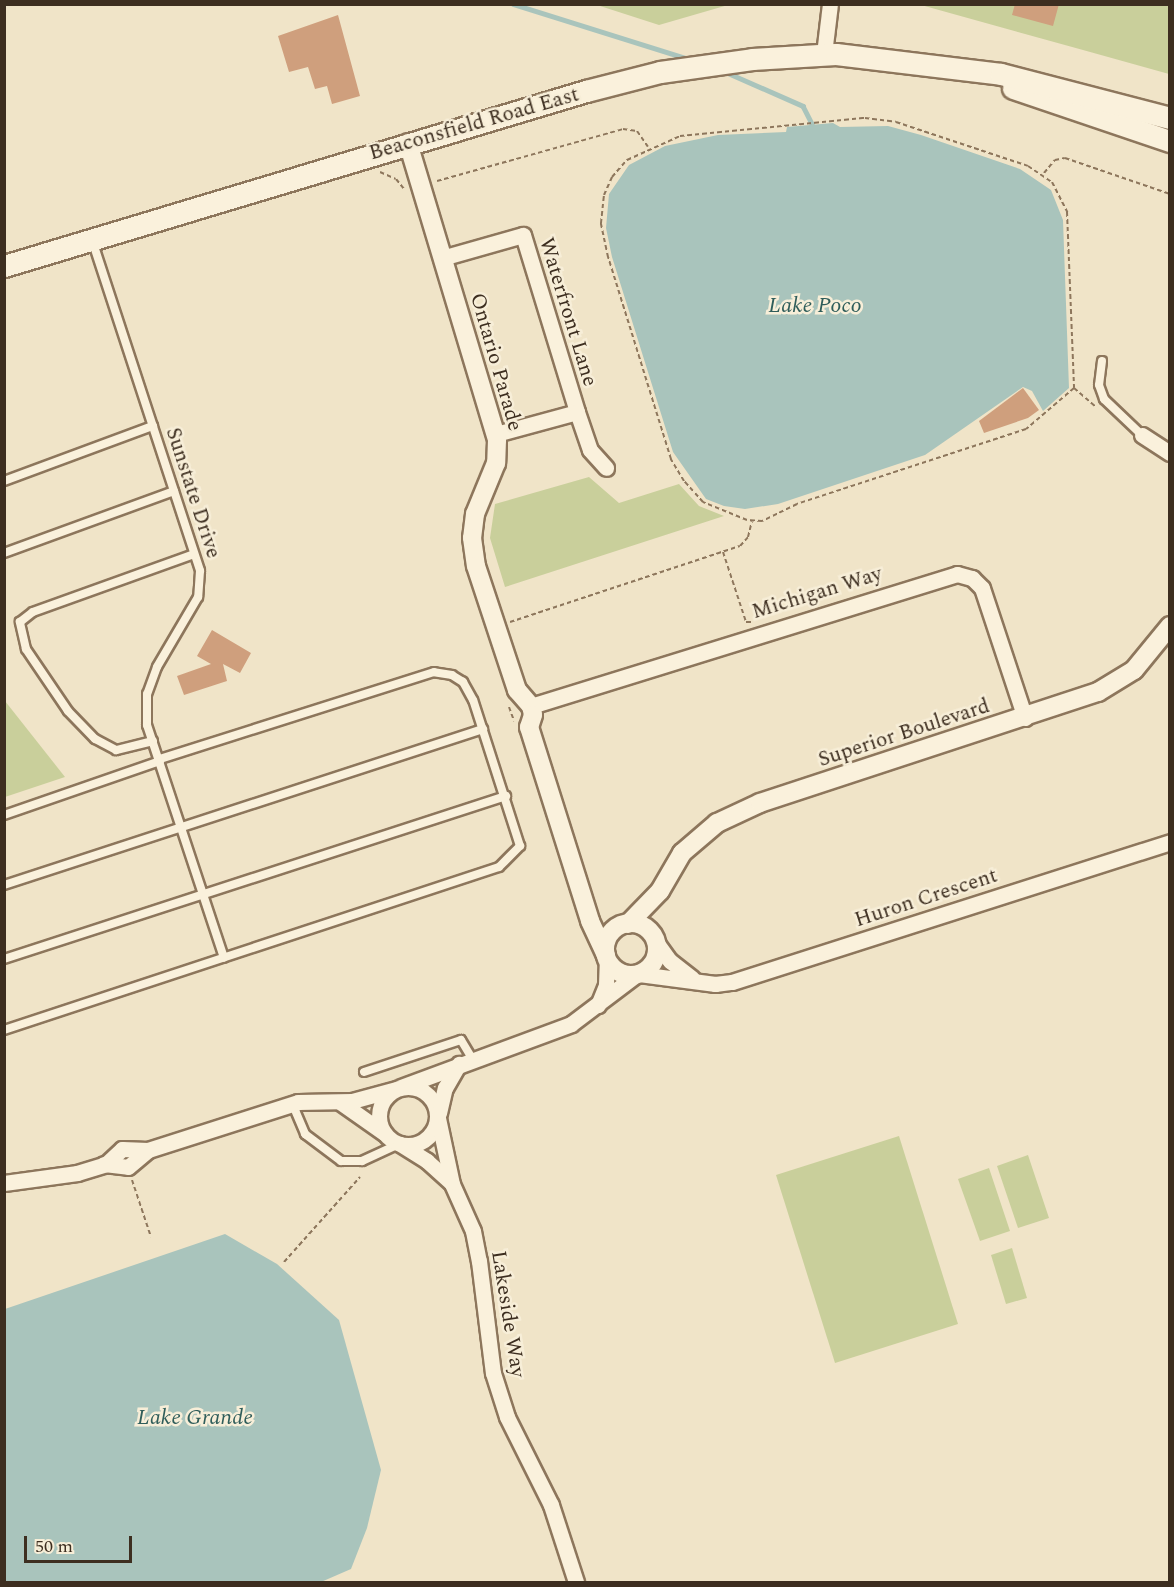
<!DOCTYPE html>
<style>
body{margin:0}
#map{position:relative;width:1174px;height:1587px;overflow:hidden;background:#f0e4c8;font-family:Spectral,serif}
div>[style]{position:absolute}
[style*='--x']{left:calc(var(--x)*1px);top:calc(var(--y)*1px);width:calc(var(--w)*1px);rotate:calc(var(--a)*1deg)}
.green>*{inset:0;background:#c9cf9b}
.water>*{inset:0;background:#a9c4bc}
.stream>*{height:4.5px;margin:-2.25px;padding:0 2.25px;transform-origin:2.25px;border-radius:2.25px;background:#a9c4bc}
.building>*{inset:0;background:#cf9f7d}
.path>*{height:2px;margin-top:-1px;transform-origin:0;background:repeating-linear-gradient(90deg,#8d765c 0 4.5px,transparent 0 7.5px)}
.roads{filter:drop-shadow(2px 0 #8d765c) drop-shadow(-2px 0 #8d765c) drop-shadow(0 2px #8d765c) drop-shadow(0 -2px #8d765c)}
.service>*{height:8px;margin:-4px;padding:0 4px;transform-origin:4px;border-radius:4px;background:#faf1dc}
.minor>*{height:15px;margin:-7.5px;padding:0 7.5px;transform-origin:7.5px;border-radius:7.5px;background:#faf1dc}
.minor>.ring{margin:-7.5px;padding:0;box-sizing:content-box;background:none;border:15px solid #faf1dc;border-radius:50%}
.tertiary>*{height:18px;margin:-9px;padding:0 9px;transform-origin:9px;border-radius:9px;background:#faf1dc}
.tertiary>.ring{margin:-9px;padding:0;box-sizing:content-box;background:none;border:18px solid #faf1dc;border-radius:50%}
.secondary>*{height:21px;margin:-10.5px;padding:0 10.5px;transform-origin:10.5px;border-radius:10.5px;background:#faf1dc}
span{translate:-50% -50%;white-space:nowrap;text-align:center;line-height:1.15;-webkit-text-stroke:5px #f7eed8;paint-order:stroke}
.street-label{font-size:21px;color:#3d2e20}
.water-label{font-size:22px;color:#2f5d5a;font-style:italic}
.frame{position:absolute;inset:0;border:6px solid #3d2e20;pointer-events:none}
.scale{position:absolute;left:24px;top:1536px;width:108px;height:27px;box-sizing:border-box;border:3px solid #3d2e20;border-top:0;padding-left:8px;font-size:18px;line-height:21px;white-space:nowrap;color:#3d2e20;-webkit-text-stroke:4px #f7eed8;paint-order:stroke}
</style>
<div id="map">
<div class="green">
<div style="clip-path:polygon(597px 5px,597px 4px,728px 5px,659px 25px)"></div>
<div style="clip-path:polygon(921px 5px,1169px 5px,1169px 74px,1083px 50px)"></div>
<div style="clip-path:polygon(589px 477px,619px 503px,679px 484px,699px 506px,724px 516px,505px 587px,490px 538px,495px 504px)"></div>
<div style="clip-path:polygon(4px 701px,5px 701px,65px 777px,5px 797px)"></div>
<div style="clip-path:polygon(899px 1136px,958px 1324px,835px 1363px,776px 1175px)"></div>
<div style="clip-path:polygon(1028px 1155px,1049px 1218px,1018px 1228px,997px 1166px)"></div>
<div style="clip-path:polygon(989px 1168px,1010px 1231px,980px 1241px,958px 1179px)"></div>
<div style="clip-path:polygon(1012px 1248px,1027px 1298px,1006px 1304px,991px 1255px)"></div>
</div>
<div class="water">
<div style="clip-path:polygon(833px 123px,840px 127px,888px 126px,921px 135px,1020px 169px,1051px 190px,1063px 220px,1069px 388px,1043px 411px,1032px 391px,1023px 387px,925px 455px,778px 504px,745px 509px,724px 506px,706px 499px,673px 452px,612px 257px,606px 228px,609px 194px,629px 165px,665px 146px,718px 135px,786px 132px,787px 127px)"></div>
<div style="clip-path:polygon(225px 1234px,277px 1264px,339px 1320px,381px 1470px,367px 1528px,351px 1569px,321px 1582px,5px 1582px,5px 1309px)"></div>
</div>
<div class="stream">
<div style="--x:513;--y:4;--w:180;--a:17.4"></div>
<div style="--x:728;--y:73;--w:82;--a:23.7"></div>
<div style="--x:803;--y:106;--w:20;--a:63"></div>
</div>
<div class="building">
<div style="clip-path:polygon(1015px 4px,1059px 4px,1053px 26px,1012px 15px)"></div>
<div style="clip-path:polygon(338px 15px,360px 96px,332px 104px,327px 86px,315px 89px,308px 67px,289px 72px,278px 36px)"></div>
<div style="clip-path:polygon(1023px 388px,1039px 410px,1028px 418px,984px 433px,979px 421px)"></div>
<div style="clip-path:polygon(212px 630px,251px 653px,240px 673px,223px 664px,227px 681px,184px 695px,177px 676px,211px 664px,197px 656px)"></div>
</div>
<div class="path">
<div style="--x:865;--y:118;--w:31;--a:7"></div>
<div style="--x:896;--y:122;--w:139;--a:18.4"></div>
<div style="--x:1028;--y:166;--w:29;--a:34"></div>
<div style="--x:1052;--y:182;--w:34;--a:63"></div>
<div style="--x:1067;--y:212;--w:176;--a:87.7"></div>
<div style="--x:1074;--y:388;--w:63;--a:139.5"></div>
<div style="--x:1026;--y:429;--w:241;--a:161.9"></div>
<div style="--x:797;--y:504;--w:39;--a:154"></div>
<div style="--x:762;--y:521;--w:15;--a:-176"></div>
<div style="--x:747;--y:520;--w:48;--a:-157.8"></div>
<div style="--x:703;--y:502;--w:28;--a:-132"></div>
<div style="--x:684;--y:481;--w:26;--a:-121"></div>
<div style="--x:671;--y:459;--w:212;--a:-107.3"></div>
<div style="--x:608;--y:257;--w:35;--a:-102"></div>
<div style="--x:601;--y:223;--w:28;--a:-84"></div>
<div style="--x:604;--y:195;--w:20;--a:-66"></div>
<div style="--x:612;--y:177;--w:23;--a:-49"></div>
<div style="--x:627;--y:160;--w:58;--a:-24.4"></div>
<div style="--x:680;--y:136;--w:186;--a:-5.6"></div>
<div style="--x:380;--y:172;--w:17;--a:24"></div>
<div style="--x:396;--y:179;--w:14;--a:51"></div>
<div style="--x:1044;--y:173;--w:17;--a:-50"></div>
<div style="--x:1055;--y:160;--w:10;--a:-11"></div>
<div style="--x:1065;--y:158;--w:111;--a:18.9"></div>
<div style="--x:437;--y:181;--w:193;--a:-15.6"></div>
<div style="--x:623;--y:129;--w:14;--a:8"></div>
<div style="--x:637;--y:131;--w:19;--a:55"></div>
<div style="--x:1074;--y:388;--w:28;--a:41"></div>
<div style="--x:723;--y:552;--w:74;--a:71.8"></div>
<div style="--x:746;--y:622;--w:5;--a:0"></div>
<div style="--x:510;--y:622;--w:242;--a:-18.3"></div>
<div style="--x:740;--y:546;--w:12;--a:-48"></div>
<div style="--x:748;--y:537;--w:16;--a:-76"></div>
<div style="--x:509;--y:707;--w:15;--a:70"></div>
<div style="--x:132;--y:1180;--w:60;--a:71.6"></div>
<div style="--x:284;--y:1262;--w:114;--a:-48.2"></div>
</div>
<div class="roads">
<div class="service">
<div style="--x:92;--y:240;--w:348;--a:71.9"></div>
<div style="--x:200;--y:571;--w:26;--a:94"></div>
<div style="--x:198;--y:597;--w:81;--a:120.4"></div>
<div style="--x:157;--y:667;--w:29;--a:110"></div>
<div style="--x:147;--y:694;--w:31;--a:90"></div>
<div style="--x:147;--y:725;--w:245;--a:71.7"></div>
<div style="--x:1102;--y:361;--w:24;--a:97"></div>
<div style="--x:1099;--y:385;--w:15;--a:70"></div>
<div style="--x:1104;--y:399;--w:52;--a:43.5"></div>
<div style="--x:4;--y:481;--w:159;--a:-20.3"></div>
<div style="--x:4;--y:553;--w:181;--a:-20"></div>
<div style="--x:153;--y:741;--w:38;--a:166"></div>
<div style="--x:116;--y:750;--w:24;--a:-152"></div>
<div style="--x:95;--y:739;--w:39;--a:-134"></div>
<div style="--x:68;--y:711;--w:75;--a:-124.1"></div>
<div style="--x:26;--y:649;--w:28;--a:-103"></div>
<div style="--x:20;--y:622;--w:16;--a:-38"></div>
<div style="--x:33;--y:612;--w:171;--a:-19.8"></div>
<div style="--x:4;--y:815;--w:165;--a:-19.1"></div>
<div style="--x:4;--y:885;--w:504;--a:-18.04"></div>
<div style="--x:4;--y:959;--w:528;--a:-17.99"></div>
<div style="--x:4;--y:1030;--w:521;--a:-18.23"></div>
<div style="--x:499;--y:867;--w:30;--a:-45"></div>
<div style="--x:520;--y:846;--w:153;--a:-107.8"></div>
<div style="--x:473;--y:700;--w:21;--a:-119"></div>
<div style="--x:463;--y:682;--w:13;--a:-148"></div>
<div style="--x:452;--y:675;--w:18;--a:-171"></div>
<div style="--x:434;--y:672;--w:288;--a:162.4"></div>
<div style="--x:364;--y:1072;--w:102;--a:-18.3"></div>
<div style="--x:461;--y:1040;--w:21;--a:59"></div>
<div style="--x:292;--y:1103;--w:34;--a:67"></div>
<div style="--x:305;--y:1134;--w:45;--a:36.9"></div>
<div style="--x:341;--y:1161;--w:21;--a:0"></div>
<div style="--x:362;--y:1161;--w:41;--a:-24.7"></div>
</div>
<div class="minor">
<div style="--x:824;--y:54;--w:50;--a:-83.2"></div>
<div style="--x:442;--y:258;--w:84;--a:-15.9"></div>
<div style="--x:523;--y:235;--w:185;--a:73"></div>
<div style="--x:577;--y:412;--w:84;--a:164.8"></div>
<div style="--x:577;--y:412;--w:40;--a:71.1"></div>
<div style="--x:590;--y:450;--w:24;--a:48"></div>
<div style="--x:1142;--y:435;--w:33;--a:33"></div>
<div style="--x:531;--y:706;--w:446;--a:-17.2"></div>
<div style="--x:957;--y:574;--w:16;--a:15"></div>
<div style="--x:972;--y:578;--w:14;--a:45"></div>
<div style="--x:982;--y:588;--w:137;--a:71.7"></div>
<div style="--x:656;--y:942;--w:24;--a:54"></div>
<div style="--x:670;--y:961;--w:28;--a:38"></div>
<div style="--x:639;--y:974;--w:77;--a:7.5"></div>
<div style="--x:715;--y:984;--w:17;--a:-7"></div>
<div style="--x:732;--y:982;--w:460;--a:-17.7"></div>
<div style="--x:598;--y:1005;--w:22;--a:-68"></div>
<div style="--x:606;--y:985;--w:28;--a:-88"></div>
<div class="ring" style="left:379px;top:1087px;width:43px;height:43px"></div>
<div style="--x:401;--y:1087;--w:181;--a:-20.3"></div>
<div style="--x:571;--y:1024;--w:83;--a:-37.1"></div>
<div style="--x:340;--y:1102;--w:54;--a:35.2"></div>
<div style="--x:439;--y:1113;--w:26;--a:-77"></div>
<div style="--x:445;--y:1088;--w:28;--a:-60"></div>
<div style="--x:438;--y:1118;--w:67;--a:78"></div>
<div style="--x:452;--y:1184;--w:51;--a:65.9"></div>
<div style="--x:473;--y:1231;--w:31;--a:79"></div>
<div style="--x:479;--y:1261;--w:113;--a:82.9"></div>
<div style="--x:493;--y:1373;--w:46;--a:72.3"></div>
<div style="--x:507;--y:1417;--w:98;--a:63.4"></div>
<div style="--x:551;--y:1505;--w:81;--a:72"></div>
<div style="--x:400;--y:1144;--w:32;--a:32"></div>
<div style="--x:427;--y:1161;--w:31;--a:42"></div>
<div style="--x:104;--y:1164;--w:24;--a:7"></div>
<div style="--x:128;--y:1167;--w:26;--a:-40"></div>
<div style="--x:4;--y:1183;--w:74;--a:-7.8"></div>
<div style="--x:77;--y:1173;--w:30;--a:-17"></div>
<div style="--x:106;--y:1164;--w:22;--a:-43"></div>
<div style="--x:122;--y:1149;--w:26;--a:2"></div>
<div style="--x:148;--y:1150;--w:157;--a:-17.7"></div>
<div style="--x:298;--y:1102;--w:54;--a:-1.1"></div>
<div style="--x:352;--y:1101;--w:46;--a:-15.3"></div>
</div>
<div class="tertiary">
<div style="--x:408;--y:143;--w:310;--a:73.3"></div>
<div style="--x:497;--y:440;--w:23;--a:92"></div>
<div style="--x:496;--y:463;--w:55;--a:112.4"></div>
<div style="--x:475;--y:514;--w:24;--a:97"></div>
<div style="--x:472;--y:538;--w:28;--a:82"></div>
<div style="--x:476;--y:566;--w:131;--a:71.7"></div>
<div style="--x:517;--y:690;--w:21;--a:49"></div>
<div style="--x:531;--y:706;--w:9;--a:77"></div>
<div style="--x:533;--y:715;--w:13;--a:108"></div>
<div style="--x:529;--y:727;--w:203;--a:72.5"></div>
<div style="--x:590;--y:921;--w:38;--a:65"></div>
<div class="ring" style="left:605px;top:923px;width:34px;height:34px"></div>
<div style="--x:628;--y:924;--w:46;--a:-45.9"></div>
<div style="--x:660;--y:891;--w:44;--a:-59.9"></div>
<div style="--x:682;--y:853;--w:46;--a:-40.6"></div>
<div style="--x:717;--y:823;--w:47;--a:-24.9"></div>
<div style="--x:760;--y:803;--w:356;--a:-18.2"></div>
<div style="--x:1098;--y:692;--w:42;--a:-31.4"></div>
<div style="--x:1134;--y:670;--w:57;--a:-50.7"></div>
</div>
<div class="secondary">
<div style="--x:1013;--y:88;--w:166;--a:18.7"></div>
<div style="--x:4;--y:266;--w:608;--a:-16.74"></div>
<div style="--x:586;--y:91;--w:76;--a:-14.4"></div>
<div style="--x:660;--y:72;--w:93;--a:-8"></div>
<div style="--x:752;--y:59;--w:84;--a:-3.4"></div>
<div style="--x:836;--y:54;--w:166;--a:6.9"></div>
<div style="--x:1001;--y:74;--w:175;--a:14.6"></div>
</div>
</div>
<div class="street-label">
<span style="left:474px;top:124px;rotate:-16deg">Beaconsfield Road East</span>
<span style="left:568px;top:312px;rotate:73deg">Waterfront Lane</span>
<span style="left:496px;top:362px;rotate:74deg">Ontario Parade</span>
<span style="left:193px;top:493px;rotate:72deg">Sunstate Drive</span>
<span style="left:817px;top:593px;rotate:-17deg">Michigan Way</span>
<span style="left:904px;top:733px;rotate:-18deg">Superior Boulevard</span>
<span style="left:926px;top:898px;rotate:-18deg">Huron Crescent</span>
<span style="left:508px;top:1314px;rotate:81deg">Lakeside Way</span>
</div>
<div class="water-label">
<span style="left:815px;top:306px">Lake Poco</span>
<span style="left:195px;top:1418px">Lake Grande</span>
</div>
<div class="frame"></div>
<div class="scale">50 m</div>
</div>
